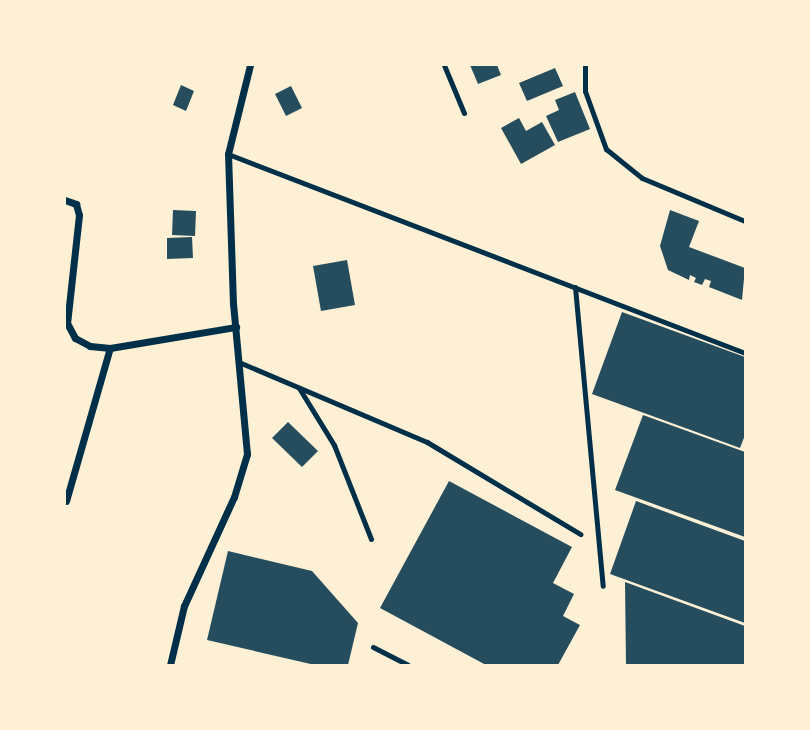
<!DOCTYPE html>
<style>
body{margin:0}
#map{position:relative;width:810px;height:730px;overflow:hidden;background:#fdf0d5;font-family:Merriweather,serif}
div>[style]{position:absolute}
[style*='--x']{left:calc(var(--x)*1px);top:calc(var(--y)*1px);width:calc(var(--w)*1px);rotate:calc(var(--a)*1deg)}
.building>*{inset:0;background:#264d5e}
.service>*{height:5px;margin:-2.5px;padding:0 2.5px;transform-origin:2.5px;border-radius:2.5px;background:#003049}
.minor>*{height:7px;margin:-3.5px;padding:0 3.5px;transform-origin:3.5px;border-radius:3.5px;background:#003049}
span{translate:-50% -50%;white-space:nowrap;text-align:center;line-height:1.15;-webkit-text-stroke:7px #fdf0d5;paint-order:stroke}
.frame{position:absolute;inset:0;border:66px solid #fdf0d5;pointer-events:none}
</style>
<div id="map">
<div class="building">
<div style="clip-path:polygon(470px 65px,497px 65px,501px 75px,478px 84px)"></div>
<div style="clip-path:polygon(555px 68px,563px 86px,527px 101px,519px 83px)"></div>
<div style="clip-path:polygon(181px 85px,194px 91px,186px 111px,173px 105px)"></div>
<div style="clip-path:polygon(291px 86px,302px 108px,286px 116px,275px 94px)"></div>
<div style="clip-path:polygon(575px 92px,590px 129px,558px 142px,546px 116px,559px 110px,555px 100px)"></div>
<div style="clip-path:polygon(519px 118px,526px 131px,542px 122px,555px 145px,521px 164px,501px 128px)"></div>
<div style="clip-path:polygon(173px 210px,196px 211px,195px 236px,172px 235px)"></div>
<div style="clip-path:polygon(670px 210px,699px 221px,689px 247px,745px 268px,742px 300px,709px 287px,711px 281px,705px 279px,702px 285px,694px 282px,696px 278px,690px 275px,689px 280px,668px 270px,660px 246px)"></div>
<div style="clip-path:polygon(192px 237px,193px 258px,167px 259px,167px 238px)"></div>
<div style="clip-path:polygon(347px 260px,355px 305px,321px 311px,313px 266px)"></div>
<div style="clip-path:polygon(622px 312px,745px 357px,745px 435px,740px 448px,592px 394px)"></div>
<div style="clip-path:polygon(643px 415px,745px 452px,745px 537px,615px 490px)"></div>
<div style="clip-path:polygon(288px 422px,318px 451px,302px 467px,272px 438px)"></div>
<div style="clip-path:polygon(449px 481px,572px 547px,553px 583px,574px 594px,563px 616px,580px 625px,558px 665px,486px 665px,380px 608px)"></div>
<div style="clip-path:polygon(636px 501px,745px 541px,745px 623px,610px 574px)"></div>
<div style="clip-path:polygon(228px 551px,312px 571px,358px 623px,348px 665px,315px 665px,207px 640px)"></div>
<div style="clip-path:polygon(625px 582px,745px 626px,745px 665px,626px 665px)"></div>
</div>
<div class="service">
<div style="--x:444;--y:65;--w:52;--a:67.4"></div>
<div style="--x:585;--y:65;--w:26;--a:90"></div>
<div style="--x:585;--y:91;--w:62;--a:70.1"></div>
<div style="--x:606;--y:149;--w:46;--a:38.9"></div>
<div style="--x:642;--y:178;--w:112;--a:22.7"></div>
<div style="--x:228;--y:154;--w:554;--a:21.05"></div>
<div style="--x:575;--y:287;--w:300;--a:84.7"></div>
<div style="--x:241;--y:363;--w:202;--a:23"></div>
<div style="--x:427;--y:442;--w:179;--a:31"></div>
<div style="--x:299;--y:388;--w:67;--a:58.4"></div>
<div style="--x:334;--y:445;--w:101;--a:68.5"></div>
<div style="--x:373;--y:647;--w:39;--a:27"></div>
</div>
<div class="minor">
<div style="--x:65;--y:200;--w:12;--a:20"></div>
<div style="--x:76;--y:204;--w:11;--a:75"></div>
<div style="--x:79;--y:215;--w:109;--a:96.3"></div>
<div style="--x:67;--y:323;--w:17;--a:62"></div>
<div style="--x:75;--y:338;--w:17;--a:28"></div>
<div style="--x:90;--y:346;--w:20;--a:6"></div>
<div style="--x:110;--y:348;--w:128;--a:-9.5"></div>
<div style="--x:66;--y:501;--w:159;--a:-74"></div>
<div style="--x:170;--y:665;--w:61;--a:-76.7"></div>
<div style="--x:184;--y:606;--w:120;--a:-65.4"></div>
<div style="--x:234;--y:497;--w:45;--a:-73.2"></div>
<div style="--x:247;--y:454;--w:151;--a:-95.3"></div>
<div style="--x:233;--y:304;--w:150;--a:-91.9"></div>
<div style="--x:228;--y:154;--w:92;--a:-76.1"></div>
</div>
<div class="frame"></div>
</div>
